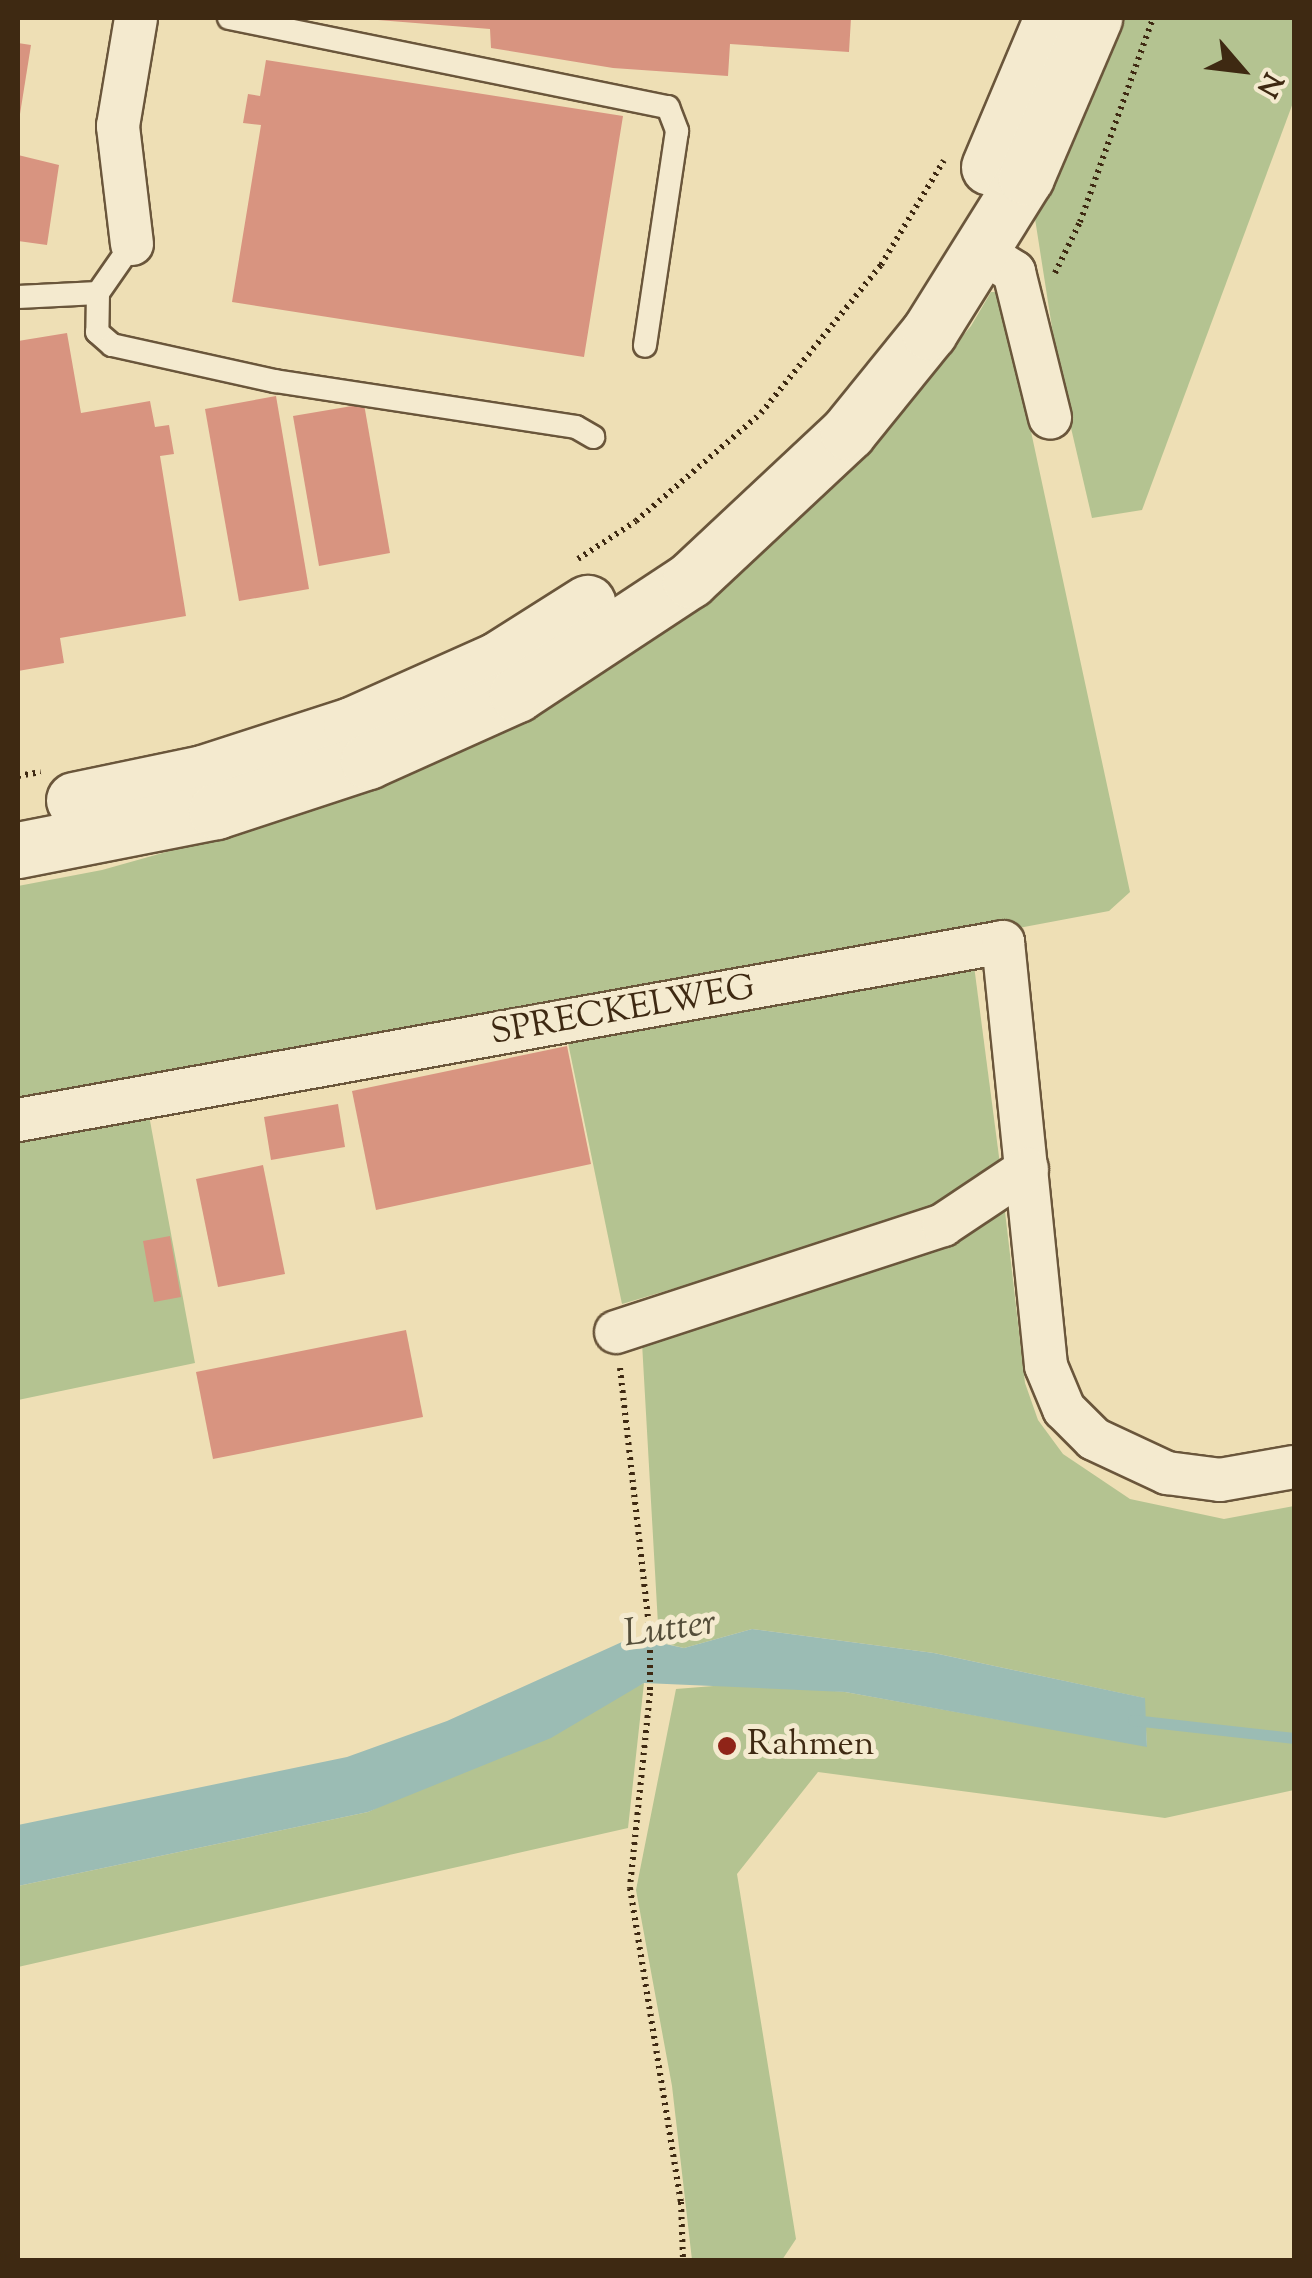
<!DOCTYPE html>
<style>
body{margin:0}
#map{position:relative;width:1312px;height:2278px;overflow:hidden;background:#eedfb5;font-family:"Sorts Mill Goudy",serif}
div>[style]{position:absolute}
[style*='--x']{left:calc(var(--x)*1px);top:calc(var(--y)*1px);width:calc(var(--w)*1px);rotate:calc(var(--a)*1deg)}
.green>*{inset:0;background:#b4c391}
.water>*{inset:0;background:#9bbcb4}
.stream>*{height:11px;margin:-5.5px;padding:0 5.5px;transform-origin:5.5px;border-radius:5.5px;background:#9bbcb4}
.building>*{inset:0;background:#d89480}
.path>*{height:6px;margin-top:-3px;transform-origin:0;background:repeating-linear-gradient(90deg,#3e2912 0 2.5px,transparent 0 7.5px)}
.roads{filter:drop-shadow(2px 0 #6a563b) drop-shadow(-2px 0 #6a563b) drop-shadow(0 2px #6a563b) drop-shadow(0 -2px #6a563b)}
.lane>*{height:22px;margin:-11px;padding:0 11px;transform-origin:11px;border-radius:11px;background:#f4eacf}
.street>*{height:42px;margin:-21px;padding:0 21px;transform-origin:21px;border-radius:21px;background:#f4eacf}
.secondary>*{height:55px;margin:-27.5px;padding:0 27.5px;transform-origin:27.5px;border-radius:27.5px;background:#f4eacf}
.dots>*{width:28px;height:28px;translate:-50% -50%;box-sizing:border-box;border:5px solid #f4eacf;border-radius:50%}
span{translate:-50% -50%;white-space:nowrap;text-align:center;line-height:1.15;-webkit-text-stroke:10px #f4eacf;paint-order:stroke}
.street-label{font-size:35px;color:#3e2912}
.poi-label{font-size:35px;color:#3e2912}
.left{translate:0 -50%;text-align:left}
.water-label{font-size:38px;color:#554e3a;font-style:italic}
.frame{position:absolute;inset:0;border:20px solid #3e2912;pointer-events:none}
.north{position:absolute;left:1192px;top:20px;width:100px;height:100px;-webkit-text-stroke:8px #f4eacf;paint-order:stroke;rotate:118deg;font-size:28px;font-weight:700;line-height:40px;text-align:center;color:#3e2912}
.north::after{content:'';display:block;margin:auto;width:35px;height:45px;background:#3e2912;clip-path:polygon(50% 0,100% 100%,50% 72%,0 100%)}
</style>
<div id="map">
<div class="green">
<div style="clip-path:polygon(1117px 18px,1294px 18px,1294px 100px,1142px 510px,1092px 518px,1061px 385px,1033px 206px)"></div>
<div style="clip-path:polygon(991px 292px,1001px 292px,1130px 892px,1109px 911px,18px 1116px,18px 886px,102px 870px,276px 821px,432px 763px,563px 698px,699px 607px,855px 465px,971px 326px)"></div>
<div style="clip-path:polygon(973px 958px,1001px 1172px,964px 1202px,622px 1304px,566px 1033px)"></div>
<div style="clip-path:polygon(148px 1110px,195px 1363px,18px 1400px,18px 1131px)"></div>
<div style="clip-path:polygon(1004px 1203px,1025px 1383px,1038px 1420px,1063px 1454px,1130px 1499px,1224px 1519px,1294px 1506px,1294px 1790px,1165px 1818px,818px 1772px,737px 1874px,796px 2239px,782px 2260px,692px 2260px,672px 2086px,636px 1890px,676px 1689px,751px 1683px,845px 1692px,1147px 1746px,1144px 1698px,934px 1653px,752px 1629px,684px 1648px,659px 1642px,642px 1343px)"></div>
<div style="clip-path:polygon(644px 1683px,628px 1828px,18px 1967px,18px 1886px,368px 1812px)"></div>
</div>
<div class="water">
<div style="clip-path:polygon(752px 1629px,934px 1653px,1145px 1698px,1147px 1747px,845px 1692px,644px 1683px,551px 1738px,368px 1812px,18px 1886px,18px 1825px,347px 1757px,447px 1721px,633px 1637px,684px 1648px)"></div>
</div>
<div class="stream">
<div style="--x:1133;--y:1720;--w:162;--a:6.4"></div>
</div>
<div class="building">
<div style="clip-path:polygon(353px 18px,851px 18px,849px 52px,730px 44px,728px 76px,613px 68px,491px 48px,490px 29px)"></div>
<div style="clip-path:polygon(18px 43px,31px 45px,20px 114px,18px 113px)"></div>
<div style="clip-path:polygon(266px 60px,623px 116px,584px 357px,232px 302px,261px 125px,243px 123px,248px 94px,260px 96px)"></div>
<div style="clip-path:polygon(18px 155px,59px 165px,47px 245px,18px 241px)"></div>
<div style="clip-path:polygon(67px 333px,81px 413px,150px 401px,155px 427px,169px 425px,174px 454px,160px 456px,186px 616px,60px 638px,64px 663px,18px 671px,18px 341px)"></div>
<div style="clip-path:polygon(276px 396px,309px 589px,239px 601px,205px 409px)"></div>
<div style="clip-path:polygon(364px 404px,390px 553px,319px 566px,293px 416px)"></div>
<div style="clip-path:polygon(567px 1046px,591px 1164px,376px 1210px,352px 1091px)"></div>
<div style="clip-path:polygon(338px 1104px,345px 1147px,271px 1160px,264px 1117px)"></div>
<div style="clip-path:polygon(263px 1165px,285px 1274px,218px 1287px,196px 1179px)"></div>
<div style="clip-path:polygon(170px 1236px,181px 1297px,154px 1302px,143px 1241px)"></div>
<div style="clip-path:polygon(406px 1330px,423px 1417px,213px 1459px,196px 1372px)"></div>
</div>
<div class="path">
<div style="--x:1055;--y:273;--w:57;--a:-63.9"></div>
<div style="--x:1080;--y:222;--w:217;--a:-70.3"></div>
<div style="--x:578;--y:559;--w:69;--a:-33.2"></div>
<div style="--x:636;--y:521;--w:165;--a:-40.8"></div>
<div style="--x:761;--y:413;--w:191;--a:-51"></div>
<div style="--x:881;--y:265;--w:122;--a:-59"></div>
<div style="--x:18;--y:776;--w:23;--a:-10"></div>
<div style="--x:620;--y:1368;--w:269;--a:83.6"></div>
<div style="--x:650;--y:1635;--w:58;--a:90"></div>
<div style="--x:650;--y:1693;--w:196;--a:95.9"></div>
<div style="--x:630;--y:1888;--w:318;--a:80.8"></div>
<div style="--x:681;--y:2202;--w:58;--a:88"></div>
</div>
<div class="roads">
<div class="lane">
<div style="--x:229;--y:18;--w:448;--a:11.5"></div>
<div style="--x:668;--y:107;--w:26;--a:69"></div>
<div style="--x:677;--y:131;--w:217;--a:98.5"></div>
<div style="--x:132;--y:244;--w:60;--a:124.8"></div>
<div style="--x:98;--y:293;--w:39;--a:91"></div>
<div style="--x:97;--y:332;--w:20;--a:41"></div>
<div style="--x:112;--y:345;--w:167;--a:12.5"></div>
<div style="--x:275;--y:381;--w:304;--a:8.7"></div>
<div style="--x:576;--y:427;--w:20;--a:30"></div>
<div style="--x:18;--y:297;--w:80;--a:-2.9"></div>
</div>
<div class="street">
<div style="--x:132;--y:244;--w:119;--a:-96.8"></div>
<div style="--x:118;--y:126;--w:109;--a:-80.5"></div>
<div style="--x:982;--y:252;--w:38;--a:32"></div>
<div style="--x:1014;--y:272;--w:150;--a:76.1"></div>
<div style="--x:18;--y:1120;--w:1001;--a:-10.24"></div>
<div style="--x:1003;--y:942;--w:426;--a:84.2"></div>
<div style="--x:1046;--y:1366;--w:47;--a:67.3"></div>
<div style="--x:1064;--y:1409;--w:42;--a:45"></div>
<div style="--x:1094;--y:1439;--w:81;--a:25"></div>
<div style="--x:1167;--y:1473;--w:53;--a:7.5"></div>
<div style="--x:1220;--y:1480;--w:75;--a:-10"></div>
<div style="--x:616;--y:1332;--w:344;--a:-18.1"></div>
<div style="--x:943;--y:1225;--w:101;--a:-33.7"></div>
</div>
<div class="secondary">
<div style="--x:989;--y:167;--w:162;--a:-67.1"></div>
<div style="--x:74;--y:800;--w:132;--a:-11.8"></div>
<div style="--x:203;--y:773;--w:156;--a:-18"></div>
<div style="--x:351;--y:725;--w:160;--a:-24"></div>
<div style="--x:497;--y:660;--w:107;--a:-32.3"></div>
<div style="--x:18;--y:850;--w:202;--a:-11.1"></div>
<div style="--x:216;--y:811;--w:160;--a:-18.2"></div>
<div style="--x:368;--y:761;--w:163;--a:-24.2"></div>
<div style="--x:517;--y:694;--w:207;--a:-33.4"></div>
<div style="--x:690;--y:580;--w:216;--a:-43.1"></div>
<div style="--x:848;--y:432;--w:129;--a:-51"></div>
<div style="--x:929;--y:332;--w:183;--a:-58"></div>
<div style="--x:1026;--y:177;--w:173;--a:-66.8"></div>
</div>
</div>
<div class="dots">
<div style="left:727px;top:1746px;background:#8f2418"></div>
</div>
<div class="street-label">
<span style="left:623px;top:1012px;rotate:-10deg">SPRECKELWEG</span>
</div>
<div class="poi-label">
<span class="left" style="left:747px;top:1746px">Rahmen</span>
</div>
<div class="water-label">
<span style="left:670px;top:1631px;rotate:-8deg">Lutter</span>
</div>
<div class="frame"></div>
<div class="north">N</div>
</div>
